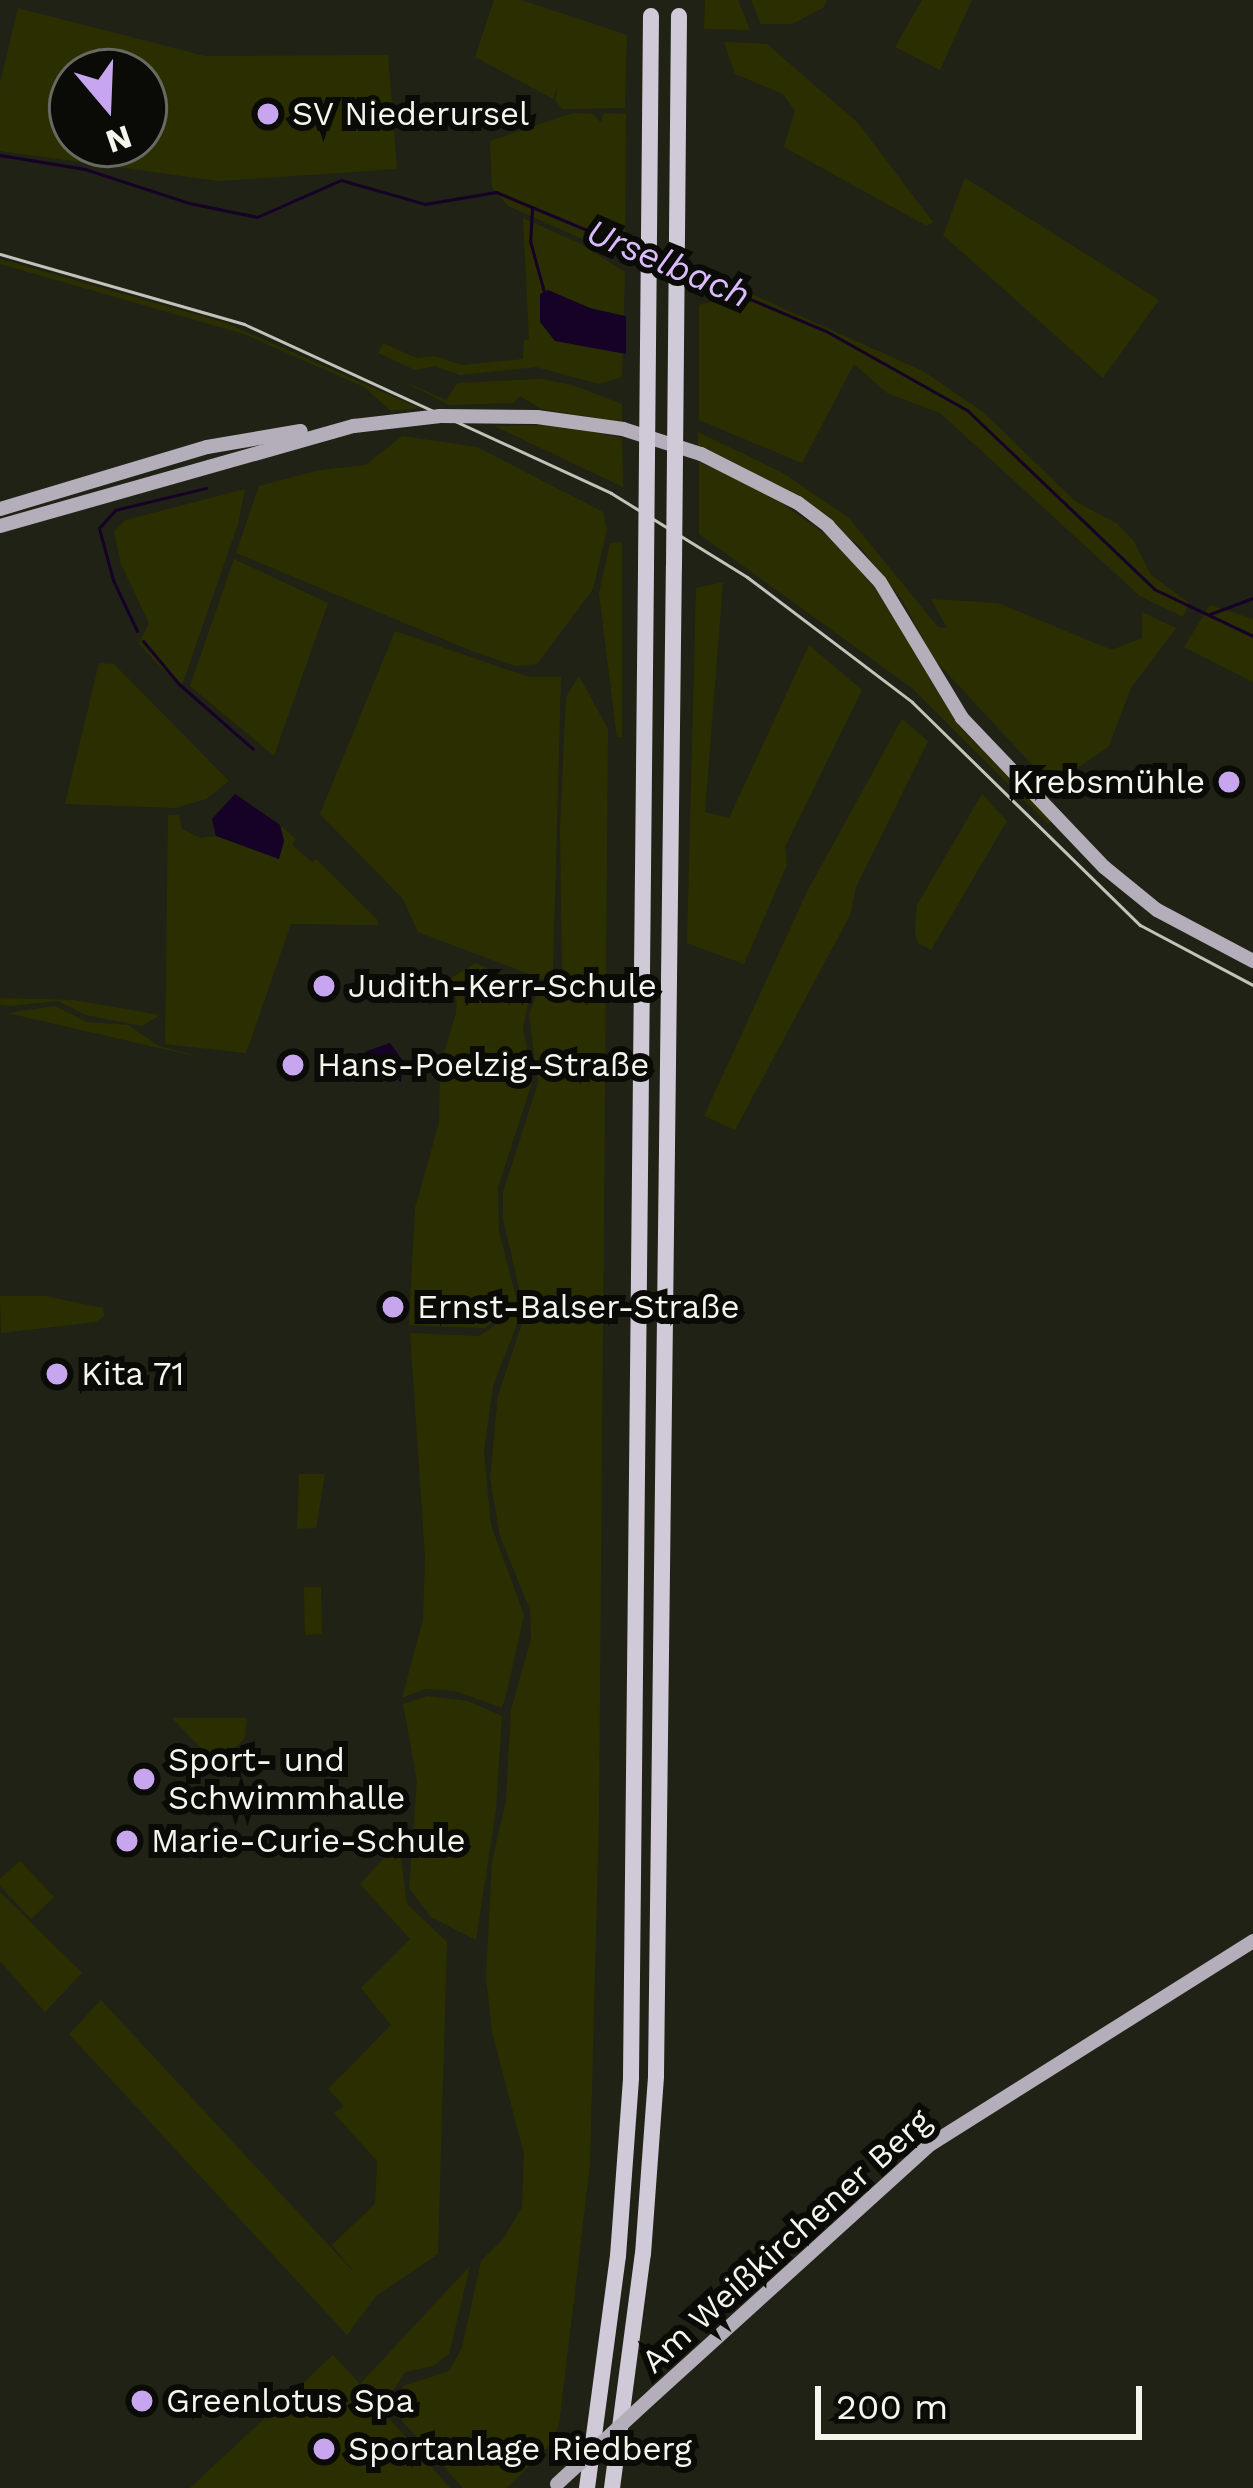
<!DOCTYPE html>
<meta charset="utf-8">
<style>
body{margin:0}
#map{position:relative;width:1253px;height:2488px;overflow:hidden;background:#202216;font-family:"Work Sans",sans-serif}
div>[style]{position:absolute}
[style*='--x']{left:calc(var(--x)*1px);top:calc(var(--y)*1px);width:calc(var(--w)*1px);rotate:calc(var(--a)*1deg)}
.green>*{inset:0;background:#2b2f00}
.water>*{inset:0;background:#160127}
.pier>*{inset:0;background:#202216}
.stream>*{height:3px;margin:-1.5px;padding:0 1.5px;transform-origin:1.5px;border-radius:1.5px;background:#160127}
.major>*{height:14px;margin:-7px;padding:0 7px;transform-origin:7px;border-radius:7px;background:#b3aeba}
.highway>*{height:16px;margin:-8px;padding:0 8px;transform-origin:8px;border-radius:8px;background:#d0cad8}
.tram>*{height:3px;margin:-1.5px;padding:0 1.5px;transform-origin:1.5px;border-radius:1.5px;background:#c2c4bb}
.major-bridge>*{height:14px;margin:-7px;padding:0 7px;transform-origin:7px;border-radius:7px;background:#b3aeba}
.highway-bridge>*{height:16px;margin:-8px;padding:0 8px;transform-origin:8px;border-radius:8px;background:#d0cad8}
.dots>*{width:33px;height:33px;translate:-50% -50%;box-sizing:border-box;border:6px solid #0a0b06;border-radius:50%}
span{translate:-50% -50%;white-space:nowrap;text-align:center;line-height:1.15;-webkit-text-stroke:12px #0a0b06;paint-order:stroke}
.poi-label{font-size:33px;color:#f4f5ed}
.left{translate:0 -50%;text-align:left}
.right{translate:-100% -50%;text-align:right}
.street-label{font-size:33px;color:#f4f5ed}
.water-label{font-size:36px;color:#dabbfd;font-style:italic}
.north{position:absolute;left:48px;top:48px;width:120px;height:120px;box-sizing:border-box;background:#0a0b06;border:3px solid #686962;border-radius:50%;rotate:161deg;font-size:33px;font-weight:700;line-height:48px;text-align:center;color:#f4f5ed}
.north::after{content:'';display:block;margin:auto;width:42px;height:54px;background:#c8a6ef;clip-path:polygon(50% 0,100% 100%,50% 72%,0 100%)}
.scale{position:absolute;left:815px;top:2386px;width:327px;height:54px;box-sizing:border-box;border:6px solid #f4f5ed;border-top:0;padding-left:15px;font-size:36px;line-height:42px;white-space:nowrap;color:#f4f5ed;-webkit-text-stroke:9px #0a0b06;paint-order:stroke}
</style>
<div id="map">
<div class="green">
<div style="clip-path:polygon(494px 0,521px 0,627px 35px,625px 108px,562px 109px,555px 100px,559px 84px,553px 99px,475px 57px)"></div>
<div style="clip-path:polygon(705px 0,738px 0,750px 30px,704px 29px)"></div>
<div style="clip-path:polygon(751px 0,827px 0,823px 8px,792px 24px,761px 24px)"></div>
<div style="clip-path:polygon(922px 0,972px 0,940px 70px,895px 47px)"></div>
<div style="clip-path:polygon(evenodd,18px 8px,205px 56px,388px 55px,397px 169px,219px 181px,0 151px,0 83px,18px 8px,72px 72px,144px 72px,144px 144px,72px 144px,72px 72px)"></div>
<div style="clip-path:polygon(724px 42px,767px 44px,858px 123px,933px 222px,927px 226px,784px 147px,795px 111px,783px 94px,735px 74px)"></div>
<div style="clip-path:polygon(573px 113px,593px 114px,601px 123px,604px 113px,626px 114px,625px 258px,508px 206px,492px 187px,490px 141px)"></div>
<div style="clip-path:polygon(965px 178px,1159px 300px,1103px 378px,943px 235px)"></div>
<div style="clip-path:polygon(523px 218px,581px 244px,625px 272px,622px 377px,599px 384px,536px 367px,460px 375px,435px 366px,415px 370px,378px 353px,383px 343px,416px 358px,435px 356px,462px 365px,523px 359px,524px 340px,529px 340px)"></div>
<div style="clip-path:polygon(0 259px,226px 323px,419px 408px,391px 411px,364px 387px,244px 334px,0 264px)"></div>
<div style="clip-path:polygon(700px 271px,923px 371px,983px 412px,1076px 502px,1116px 523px,1133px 540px,1151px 575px,1189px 603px,1183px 617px,1140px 596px,940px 413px,887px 393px,854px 364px,802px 463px,699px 420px,699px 305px,710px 302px)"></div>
<div style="clip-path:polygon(399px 379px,446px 400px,458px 383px,542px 379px,572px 385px,622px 404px,622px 422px,541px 409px,520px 396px,513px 403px,449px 405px)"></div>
<div style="clip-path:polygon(557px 425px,622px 438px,623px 487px,494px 426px)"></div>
<div style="clip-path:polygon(698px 432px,783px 473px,849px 518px,938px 627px,947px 628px,931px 599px,998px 603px,1112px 650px,1142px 638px,1142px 612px,1176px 628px,1131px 688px,1109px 746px,1052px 786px,934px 659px,902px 600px,860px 547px,799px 496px,698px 447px)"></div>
<div style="clip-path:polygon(402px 436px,477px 447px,603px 512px,607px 530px,593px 589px,537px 664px,516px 666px,472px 651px,236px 553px,259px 486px,320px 470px,366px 465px)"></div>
<div style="clip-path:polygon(699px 462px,769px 494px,835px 541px,882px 597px,957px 724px,1051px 821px,1048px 824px,912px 688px,699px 534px)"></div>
<div style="clip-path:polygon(245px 489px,238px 524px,181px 688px,139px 644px,149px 623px,121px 564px,114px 531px,126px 520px)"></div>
<div style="clip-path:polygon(622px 542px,622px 737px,617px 737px,599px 593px,610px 543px)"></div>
<div style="clip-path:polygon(234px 559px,328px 603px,274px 756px,190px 686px)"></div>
<div style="clip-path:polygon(723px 582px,705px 812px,729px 818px,809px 645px,862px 690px,785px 847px,787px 865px,744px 964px,687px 943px,696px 588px)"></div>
<div style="clip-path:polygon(1210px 605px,1253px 619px,1253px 682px,1184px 647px)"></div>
<div style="clip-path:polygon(395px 631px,529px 677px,561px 677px,553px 972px,548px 981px,418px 932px,403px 899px,320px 814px)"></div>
<div style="clip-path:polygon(99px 663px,114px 664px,229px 781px,206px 799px,175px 808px,65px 804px)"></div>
<div style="clip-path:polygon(579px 676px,608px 729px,599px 1816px,590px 2165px,559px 2425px,551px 2444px,507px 2488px,463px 2488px,402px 2421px,398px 2400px,403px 2386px,449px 2371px,462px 2348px,481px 2261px,503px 2239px,522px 2207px,524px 2154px,492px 2032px,486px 1976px,492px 1861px,506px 1801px,511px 1710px,531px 1639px,530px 1610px,500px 1536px,490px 1478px,498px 1396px,525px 1314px,503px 1219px,503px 1192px,538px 1083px,529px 1015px,536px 996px,562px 974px,560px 830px,566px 697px)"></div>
<div style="clip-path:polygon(902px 719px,928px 741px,856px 887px,850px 915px,735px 1130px,704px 1116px,807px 892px)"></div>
<div style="clip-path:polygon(982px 794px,1007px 821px,931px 950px,918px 943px,915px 933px,917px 905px)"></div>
<div style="clip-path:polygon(168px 815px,179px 815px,182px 829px,200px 838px,216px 836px,278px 859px,284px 841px,280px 825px,296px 839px,292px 845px,312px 862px,316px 859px,377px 919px,379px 925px,291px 924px,246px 1053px,165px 1044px)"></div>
<div style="clip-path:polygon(476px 963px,531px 990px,523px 1028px,533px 1080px,498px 1187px,499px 1232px,517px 1301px,485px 1328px,409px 1325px,415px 1208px,439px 1123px,440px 1067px,456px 1013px,457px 1000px,447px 980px)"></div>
<div style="clip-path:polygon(0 998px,73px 1000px,160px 1015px,142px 1026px,86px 1015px,58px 1001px,10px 1006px,0 1005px)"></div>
<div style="clip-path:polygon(55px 1006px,87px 1022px,128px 1025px,159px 1046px,207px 1059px,7px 1013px)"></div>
<div style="clip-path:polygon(0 1296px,45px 1296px,103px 1308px,104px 1316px,96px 1322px,1px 1333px)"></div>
<div style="clip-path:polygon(514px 1312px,518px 1321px,493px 1386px,484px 1452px,491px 1525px,524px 1615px,507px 1691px,502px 1708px,455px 1691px,425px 1689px,402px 1698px,423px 1620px,425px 1556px,410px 1333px,479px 1336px)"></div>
<div style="clip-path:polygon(299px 1474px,325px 1474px,316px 1528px,297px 1529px)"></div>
<div style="clip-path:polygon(304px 1587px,321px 1587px,322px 1634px,305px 1635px)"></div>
<div style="clip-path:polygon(428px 1696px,468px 1701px,502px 1716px,496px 1810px,476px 1940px,431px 1917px,409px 1888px,417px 1781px,403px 1704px)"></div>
<div style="clip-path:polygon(172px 1718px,247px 1718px,245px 1738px,217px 1765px)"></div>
<div style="clip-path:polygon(399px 1842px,407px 1904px,447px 1942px,438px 2254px,376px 2296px,347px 2335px,69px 2034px,101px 2000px,358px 2277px,332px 2245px,375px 2204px,377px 2161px,334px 2113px,344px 2106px,328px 2089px,391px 2025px,361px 1988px,410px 1939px,360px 1884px)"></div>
<div style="clip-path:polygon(20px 1861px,54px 1897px,31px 1919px,0 1886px,0 1879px)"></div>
<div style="clip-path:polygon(0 1892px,82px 1973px,45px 2012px,0 1961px)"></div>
<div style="clip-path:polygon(470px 2266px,449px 2354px,433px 2366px,405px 2372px,381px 2409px,450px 2488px,190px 2488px,333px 2355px,360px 2384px)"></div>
</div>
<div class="water">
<div style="clip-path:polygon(548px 290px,590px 308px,669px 326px,637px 356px,555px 341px,540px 322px,540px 294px)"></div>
<div style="clip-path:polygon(235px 794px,280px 825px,284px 841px,279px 859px,216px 836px,212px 819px)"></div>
<div style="clip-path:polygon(390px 1043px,403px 1061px,401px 1082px,373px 1064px,337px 1074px,367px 1051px)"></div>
</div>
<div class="pier">
<div style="clip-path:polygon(626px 309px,671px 320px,677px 348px,638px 362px,626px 361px)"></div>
</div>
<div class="stream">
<div style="--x:0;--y:155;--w:86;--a:9.4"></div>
<div style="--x:85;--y:169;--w:109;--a:18.1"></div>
<div style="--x:189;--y:203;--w:69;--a:11.6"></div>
<div style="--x:257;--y:217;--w:92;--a:-23.8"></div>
<div style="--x:341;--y:180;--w:87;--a:15.9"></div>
<div style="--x:425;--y:204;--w:72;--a:-9.6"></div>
<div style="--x:496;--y:192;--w:160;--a:22.7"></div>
<div style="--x:532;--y:207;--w:34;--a:93"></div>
<div style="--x:530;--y:241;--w:53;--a:74.6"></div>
<div style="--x:686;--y:272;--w:152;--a:22.9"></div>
<div style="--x:826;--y:331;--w:162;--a:29.3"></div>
<div style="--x:967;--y:410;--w:259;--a:43.7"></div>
<div style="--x:1154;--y:589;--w:110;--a:25.4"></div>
<div style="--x:1210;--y:614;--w:46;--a:-20.4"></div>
<div style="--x:137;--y:631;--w:56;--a:-115.2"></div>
<div style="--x:113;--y:580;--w:54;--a:-105.1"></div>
<div style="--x:99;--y:528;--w:24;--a:-48"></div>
<div style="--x:115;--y:510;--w:94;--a:-13.6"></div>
<div style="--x:143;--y:641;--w:56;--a:50.1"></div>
<div style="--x:179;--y:684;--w:98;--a:41.3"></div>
</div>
<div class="major">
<div style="--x:537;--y:417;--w:87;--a:7.9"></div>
<div style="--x:623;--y:429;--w:82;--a:17.8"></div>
<div style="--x:701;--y:454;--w:109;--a:26.8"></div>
<div style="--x:798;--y:503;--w:38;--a:37"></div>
<div style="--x:828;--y:526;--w:76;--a:47.1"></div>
<div style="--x:880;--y:582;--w:159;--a:58.9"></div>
<div style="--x:962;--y:718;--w:206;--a:46.4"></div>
<div style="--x:1104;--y:867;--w:68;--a:39.1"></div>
<div style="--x:1157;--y:910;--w:109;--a:28"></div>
<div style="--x:0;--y:509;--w:216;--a:-16.7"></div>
<div style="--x:207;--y:447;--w:95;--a:-9.7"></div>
<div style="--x:0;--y:526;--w:368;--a:-15.8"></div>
<div style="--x:656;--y:2393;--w:371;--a:-42.2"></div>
<div style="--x:931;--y:2144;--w:381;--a:-32.2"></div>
</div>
<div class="highway">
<div style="--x:587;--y:2488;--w:234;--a:-82.4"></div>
<div style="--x:618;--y:2256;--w:179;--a:-85.8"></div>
<div style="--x:631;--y:2077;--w:1511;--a:-89.43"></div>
<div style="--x:612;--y:2488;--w:236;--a:-82.5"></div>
<div style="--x:643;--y:2254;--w:179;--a:-85.8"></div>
<div style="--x:656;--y:2075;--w:1509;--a:-89.32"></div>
</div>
<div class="tram">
<div style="--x:0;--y:254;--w:254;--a:16"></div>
<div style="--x:244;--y:324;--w:404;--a:24.7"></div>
<div style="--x:611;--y:493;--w:160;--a:31.7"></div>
<div style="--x:747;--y:577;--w:207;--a:37.1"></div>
<div style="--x:912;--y:702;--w:319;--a:44.4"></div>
<div style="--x:1140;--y:925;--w:128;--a:28"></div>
</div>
<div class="major-bridge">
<div style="--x:354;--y:426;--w:87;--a:-6.6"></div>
<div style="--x:440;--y:416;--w:97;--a:0.6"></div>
<div style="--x:557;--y:2484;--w:134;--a:-42.6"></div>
</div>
<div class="highway-bridge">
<div style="--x:646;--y:566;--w:550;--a:-89.48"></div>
<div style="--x:674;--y:566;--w:550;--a:-89.48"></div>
</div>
<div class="dots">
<div style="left:268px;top:114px;background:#c8a6ef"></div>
<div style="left:1229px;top:782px;background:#c8a6ef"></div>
<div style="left:324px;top:986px;background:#c8a6ef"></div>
<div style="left:293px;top:1065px;background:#c8a6ef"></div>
<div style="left:393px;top:1307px;background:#c8a6ef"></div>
<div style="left:57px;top:1374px;background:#c8a6ef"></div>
<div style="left:144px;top:1779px;background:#c8a6ef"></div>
<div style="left:127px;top:1841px;background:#c8a6ef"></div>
<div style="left:142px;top:2401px;background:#c8a6ef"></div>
<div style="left:324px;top:2449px;background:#c8a6ef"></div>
</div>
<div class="poi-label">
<span class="left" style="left:292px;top:114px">SV Niederursel</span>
<span class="right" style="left:1205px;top:782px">Krebsmühle</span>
<span class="left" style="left:348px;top:986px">Judith-Kerr-Schule</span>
<span class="left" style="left:317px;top:1065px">Hans-Poelzig-Straße</span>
<span class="left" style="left:417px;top:1307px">Ernst-Balser-Straße</span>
<span class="left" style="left:81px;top:1374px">Kita 71</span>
<span class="left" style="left:168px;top:1779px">Sport- und<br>Schwimmhalle</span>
<span class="left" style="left:151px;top:1841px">Marie-Curie-Schule</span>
<span class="left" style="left:166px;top:2401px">Greenlotus Spa</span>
<span class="left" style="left:348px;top:2449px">Sportanlage Riedberg</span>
</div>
<div class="street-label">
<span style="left:786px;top:2241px;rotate:-42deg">Am Weißkirchener Berg</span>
</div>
<div class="water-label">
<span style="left:668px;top:264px;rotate:23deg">Urselbach</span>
</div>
<div class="north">N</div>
<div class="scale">200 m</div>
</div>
